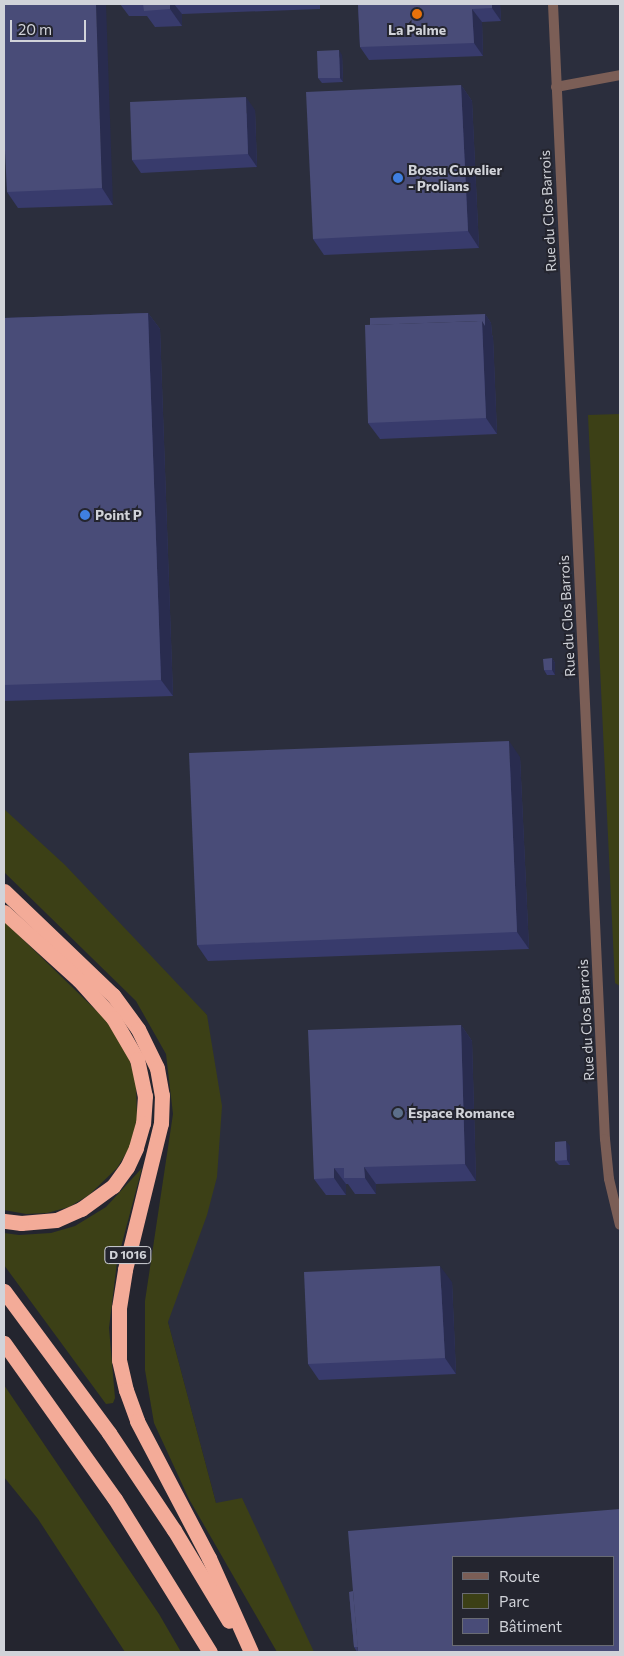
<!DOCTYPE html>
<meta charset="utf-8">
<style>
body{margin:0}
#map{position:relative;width:624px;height:1656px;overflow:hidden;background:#24252f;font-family:Commissioner,sans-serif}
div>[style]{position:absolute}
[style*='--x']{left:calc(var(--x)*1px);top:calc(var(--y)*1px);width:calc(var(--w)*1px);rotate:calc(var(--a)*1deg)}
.built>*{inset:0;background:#2b2e3d}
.green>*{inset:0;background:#3c4016}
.lane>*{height:10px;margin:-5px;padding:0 5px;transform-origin:5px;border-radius:5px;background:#7b5e56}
.street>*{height:10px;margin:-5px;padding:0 5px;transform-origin:5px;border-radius:5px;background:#7b5e56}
.highway>*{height:15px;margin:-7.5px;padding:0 7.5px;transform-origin:7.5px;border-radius:7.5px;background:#f3ab98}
.wall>*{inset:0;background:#383b6c}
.shaded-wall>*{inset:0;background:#292c4f}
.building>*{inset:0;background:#494c78}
.dots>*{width:14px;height:14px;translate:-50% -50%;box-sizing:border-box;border:2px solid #24252f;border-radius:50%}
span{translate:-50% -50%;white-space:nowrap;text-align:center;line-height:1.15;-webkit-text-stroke:4px #24252f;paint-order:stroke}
.shield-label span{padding:1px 4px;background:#24252f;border:1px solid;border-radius:4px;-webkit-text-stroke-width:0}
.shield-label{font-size:12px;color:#d1d3d9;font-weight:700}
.poi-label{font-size:14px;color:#d1d3d9;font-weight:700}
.left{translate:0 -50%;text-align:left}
.street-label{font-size:14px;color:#d1d3d9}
.frame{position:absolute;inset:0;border:5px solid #d1d3d9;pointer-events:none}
.legend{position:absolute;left:452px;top:1556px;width:162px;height:90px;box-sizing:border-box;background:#24252f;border:1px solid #696b73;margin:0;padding:6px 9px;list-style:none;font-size:15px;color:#d1d3d9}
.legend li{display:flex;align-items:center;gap:10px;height:25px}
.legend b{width:25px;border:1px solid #696b73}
.scale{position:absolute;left:10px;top:20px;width:76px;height:22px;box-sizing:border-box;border:2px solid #d1d3d9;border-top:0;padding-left:6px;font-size:15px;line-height:18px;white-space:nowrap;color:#d1d3d9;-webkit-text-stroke:4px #24252f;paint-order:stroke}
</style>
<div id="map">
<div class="built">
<div style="clip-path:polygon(evenodd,4px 4px,620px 4px,620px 1652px,293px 1652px,216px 1503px,168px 1322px,207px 1015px,4px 821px,4px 4px,453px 1557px,613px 1557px,613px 1645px,453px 1645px,453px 1557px)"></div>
</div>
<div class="green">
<div style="clip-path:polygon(620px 414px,620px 986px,615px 983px,588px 415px)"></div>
<div style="clip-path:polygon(4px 809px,65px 865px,207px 1015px,222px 1106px,217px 1177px,207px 1215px,168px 1322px,216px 1503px,242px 1498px,314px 1652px,277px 1652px,189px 1499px,154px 1423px,145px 1370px,145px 1301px,173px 1114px,166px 1054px,136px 1001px,4px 872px)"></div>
<div style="clip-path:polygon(4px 921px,105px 1019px,127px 1051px,136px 1083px,137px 1119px,130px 1147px,117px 1168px,89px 1195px,69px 1207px,47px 1213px,26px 1214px,4px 1210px)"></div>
<div style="clip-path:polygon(142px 1168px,117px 1262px,109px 1328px,115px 1398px,113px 1403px,106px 1404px,4px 1265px,4px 1233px,19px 1235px,51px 1233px,75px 1226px,106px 1207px)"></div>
<div style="clip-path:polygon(4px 1385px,159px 1614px,181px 1652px,125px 1652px,38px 1519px,4px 1477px)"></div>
</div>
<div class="lane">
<div style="--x:556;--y:87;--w:65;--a:-10.6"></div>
</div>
<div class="street">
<div style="--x:553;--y:4;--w:1136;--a:87.38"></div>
<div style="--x:605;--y:1139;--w:40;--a:84.3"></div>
<div style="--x:609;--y:1179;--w:47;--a:76.6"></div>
</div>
<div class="highway">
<div style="--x:4;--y:891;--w:151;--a:43.7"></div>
<div style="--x:113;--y:995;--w:42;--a:53.7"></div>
<div style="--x:138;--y:1029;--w:43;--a:64"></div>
<div style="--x:157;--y:1068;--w:27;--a:80"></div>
<div style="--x:162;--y:1095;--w:28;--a:92"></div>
<div style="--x:161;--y:1123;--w:151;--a:103.8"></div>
<div style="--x:125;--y:1270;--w:38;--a:99"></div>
<div style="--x:119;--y:1308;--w:52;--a:90"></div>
<div style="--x:119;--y:1360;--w:31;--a:77"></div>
<div style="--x:126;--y:1390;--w:33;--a:70"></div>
<div style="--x:137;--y:1421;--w:155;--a:62.3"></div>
<div style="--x:209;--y:1558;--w:103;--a:65.9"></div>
<div style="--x:4;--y:912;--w:101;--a:42.2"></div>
<div style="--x:79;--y:980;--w:51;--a:48.2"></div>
<div style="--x:113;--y:1018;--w:48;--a:59.7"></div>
<div style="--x:137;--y:1059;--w:38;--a:78"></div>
<div style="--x:145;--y:1096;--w:27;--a:94"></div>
<div style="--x:143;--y:1123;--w:26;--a:106"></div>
<div style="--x:136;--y:1148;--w:21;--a:115"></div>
<div style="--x:127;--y:1167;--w:24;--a:126"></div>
<div style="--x:113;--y:1186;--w:39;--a:144"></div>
<div style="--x:81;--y:1209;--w:27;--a:156"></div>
<div style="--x:56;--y:1220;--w:35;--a:175"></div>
<div style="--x:21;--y:1223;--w:17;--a:-173"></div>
<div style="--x:4;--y:1291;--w:177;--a:53.5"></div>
<div style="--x:109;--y:1433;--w:117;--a:56.2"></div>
<div style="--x:174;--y:1530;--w:106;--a:58.9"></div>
<div style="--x:4;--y:1343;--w:191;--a:54.6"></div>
<div style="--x:115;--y:1499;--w:180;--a:58.2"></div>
</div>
<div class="wall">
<div style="clip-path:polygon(4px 4px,113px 205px,18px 208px,7px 192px)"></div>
<div style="clip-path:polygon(120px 4px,320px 4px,320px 9px,182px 14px,182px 26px,155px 27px,147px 16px,129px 16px)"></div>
<div style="clip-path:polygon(358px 4px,500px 4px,501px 21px,482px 22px,483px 56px,369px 60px,360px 47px)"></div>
<div style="clip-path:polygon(342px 55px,343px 82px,322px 83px,318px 78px)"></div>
<div style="clip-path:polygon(461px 85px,472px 101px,479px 248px,324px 255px,313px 239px)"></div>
<div style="clip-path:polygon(255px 110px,257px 167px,141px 173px,132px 160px)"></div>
<div style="clip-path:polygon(148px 313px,160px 329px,173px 696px,4px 701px,4px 318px)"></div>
<div style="clip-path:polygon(485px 314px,491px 323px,492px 335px,493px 337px,497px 434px,380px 439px,368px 423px)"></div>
<div style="clip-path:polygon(552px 658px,555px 663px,555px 675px,547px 675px,544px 670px)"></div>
<div style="clip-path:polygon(520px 757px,529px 949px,208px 961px,197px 945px)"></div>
<div style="clip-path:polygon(461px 1025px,472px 1041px,476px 1181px,376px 1184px,376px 1194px,355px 1194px,348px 1184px,346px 1184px,346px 1195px,326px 1195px,314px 1179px)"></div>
<div style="clip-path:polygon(570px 1146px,570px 1165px,559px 1165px,555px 1161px)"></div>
<div style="clip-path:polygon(452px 1282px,456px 1374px,319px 1380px,308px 1364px)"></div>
<div style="clip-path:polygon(349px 1592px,358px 1652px,357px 1652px,354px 1647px)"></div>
</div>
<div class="shaded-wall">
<div style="clip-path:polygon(96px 4px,106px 4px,113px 205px,102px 188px)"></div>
<div style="clip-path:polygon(170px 4px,174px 4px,182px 14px,182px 26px,170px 9px)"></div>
<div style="clip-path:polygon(492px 4px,500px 4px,501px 21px,492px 8px)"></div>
<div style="clip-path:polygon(472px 9px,482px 22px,483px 56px,474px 43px)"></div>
<div style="clip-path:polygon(339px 50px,342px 55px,343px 82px,340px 78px)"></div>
<div style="clip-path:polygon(461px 85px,472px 101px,479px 248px,468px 231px)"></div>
<div style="clip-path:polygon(246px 97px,255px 110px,257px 167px,248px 154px)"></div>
<div style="clip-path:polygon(148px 313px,160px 329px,173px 696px,161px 680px)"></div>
<div style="clip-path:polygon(485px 314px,491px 323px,492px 335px,493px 337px,497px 434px,486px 418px,482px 321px)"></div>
<div style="clip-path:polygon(552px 658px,555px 663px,555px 675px,552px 670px)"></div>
<div style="clip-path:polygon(509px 741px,520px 757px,529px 949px,517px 932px)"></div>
<div style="clip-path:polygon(461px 1025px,472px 1041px,476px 1181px,465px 1164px)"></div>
<div style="clip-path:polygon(566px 1141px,570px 1146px,570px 1165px,567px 1160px)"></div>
<div style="clip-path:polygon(364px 1167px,376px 1184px,376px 1194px,365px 1178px)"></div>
<div style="clip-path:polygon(334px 1168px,346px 1184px,346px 1195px,334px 1178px)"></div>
<div style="clip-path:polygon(440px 1266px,452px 1282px,456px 1374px,445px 1358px)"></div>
</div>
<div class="building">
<div style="clip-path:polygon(4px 4px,96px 4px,102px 188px,7px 192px,4px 131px)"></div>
<div style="clip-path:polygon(143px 4px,170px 4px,170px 9px,144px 11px)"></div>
<div style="clip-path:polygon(358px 4px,492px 4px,492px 8px,472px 9px,474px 43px,360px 47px)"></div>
<div style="clip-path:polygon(339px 50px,340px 78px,318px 78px,317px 51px)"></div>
<div style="clip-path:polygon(461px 85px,468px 231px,313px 239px,306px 92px)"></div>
<div style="clip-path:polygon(246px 97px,248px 154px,132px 160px,130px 102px)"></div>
<div style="clip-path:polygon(148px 313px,161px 680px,4px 685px,4px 318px)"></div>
<div style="clip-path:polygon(485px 314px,485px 326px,482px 321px,370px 325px,370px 318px)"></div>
<div style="clip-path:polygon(482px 321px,486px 418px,368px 423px,365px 325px)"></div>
<div style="clip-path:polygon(552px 658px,552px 670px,544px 670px,543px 659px)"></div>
<div style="clip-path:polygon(509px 741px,517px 932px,197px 945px,189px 753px)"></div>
<div style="clip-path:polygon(461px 1025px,465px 1164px,364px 1167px,365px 1178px,344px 1178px,344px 1168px,334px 1168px,334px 1178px,314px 1179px,308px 1030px)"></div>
<div style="clip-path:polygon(566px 1141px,567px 1160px,555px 1161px,555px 1142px)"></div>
<div style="clip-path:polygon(440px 1266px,445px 1358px,308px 1364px,304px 1272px)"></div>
<div style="clip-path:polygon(evenodd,620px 1509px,620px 1652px,358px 1652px,348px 1531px,620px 1509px,453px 1557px,613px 1557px,613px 1645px,453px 1645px,453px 1557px)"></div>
<div style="clip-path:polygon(353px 1591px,358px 1647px,354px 1647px,349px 1592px)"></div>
</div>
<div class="dots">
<div style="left:417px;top:14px;background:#e8710a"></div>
<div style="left:398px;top:178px;background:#3f7fe0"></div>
<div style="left:85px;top:515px;background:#3f7fe0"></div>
<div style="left:398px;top:1113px;background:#5c6f8a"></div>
</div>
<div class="shield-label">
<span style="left:128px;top:1255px">D 1016</span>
</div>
<div class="poi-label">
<span style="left:417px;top:30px">La Palme</span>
<span class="left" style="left:408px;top:178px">Bossu Cuvelier<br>- Prolians</span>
<span class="left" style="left:95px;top:515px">Point P</span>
<span class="left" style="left:408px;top:1113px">Espace Romance</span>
</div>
<div class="street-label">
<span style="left:548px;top:211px;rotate:-93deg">Rue du Clos Barrois</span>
<span style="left:567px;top:616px;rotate:-93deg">Rue du Clos Barrois</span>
<span style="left:586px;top:1020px;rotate:-93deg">Rue du Clos Barrois</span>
</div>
<div class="frame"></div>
<ul class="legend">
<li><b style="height:6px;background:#7b5e56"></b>Route</li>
<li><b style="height:14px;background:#3c4016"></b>Parc</li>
<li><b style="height:14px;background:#494c78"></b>Bâtiment</li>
</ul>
<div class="scale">20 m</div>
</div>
